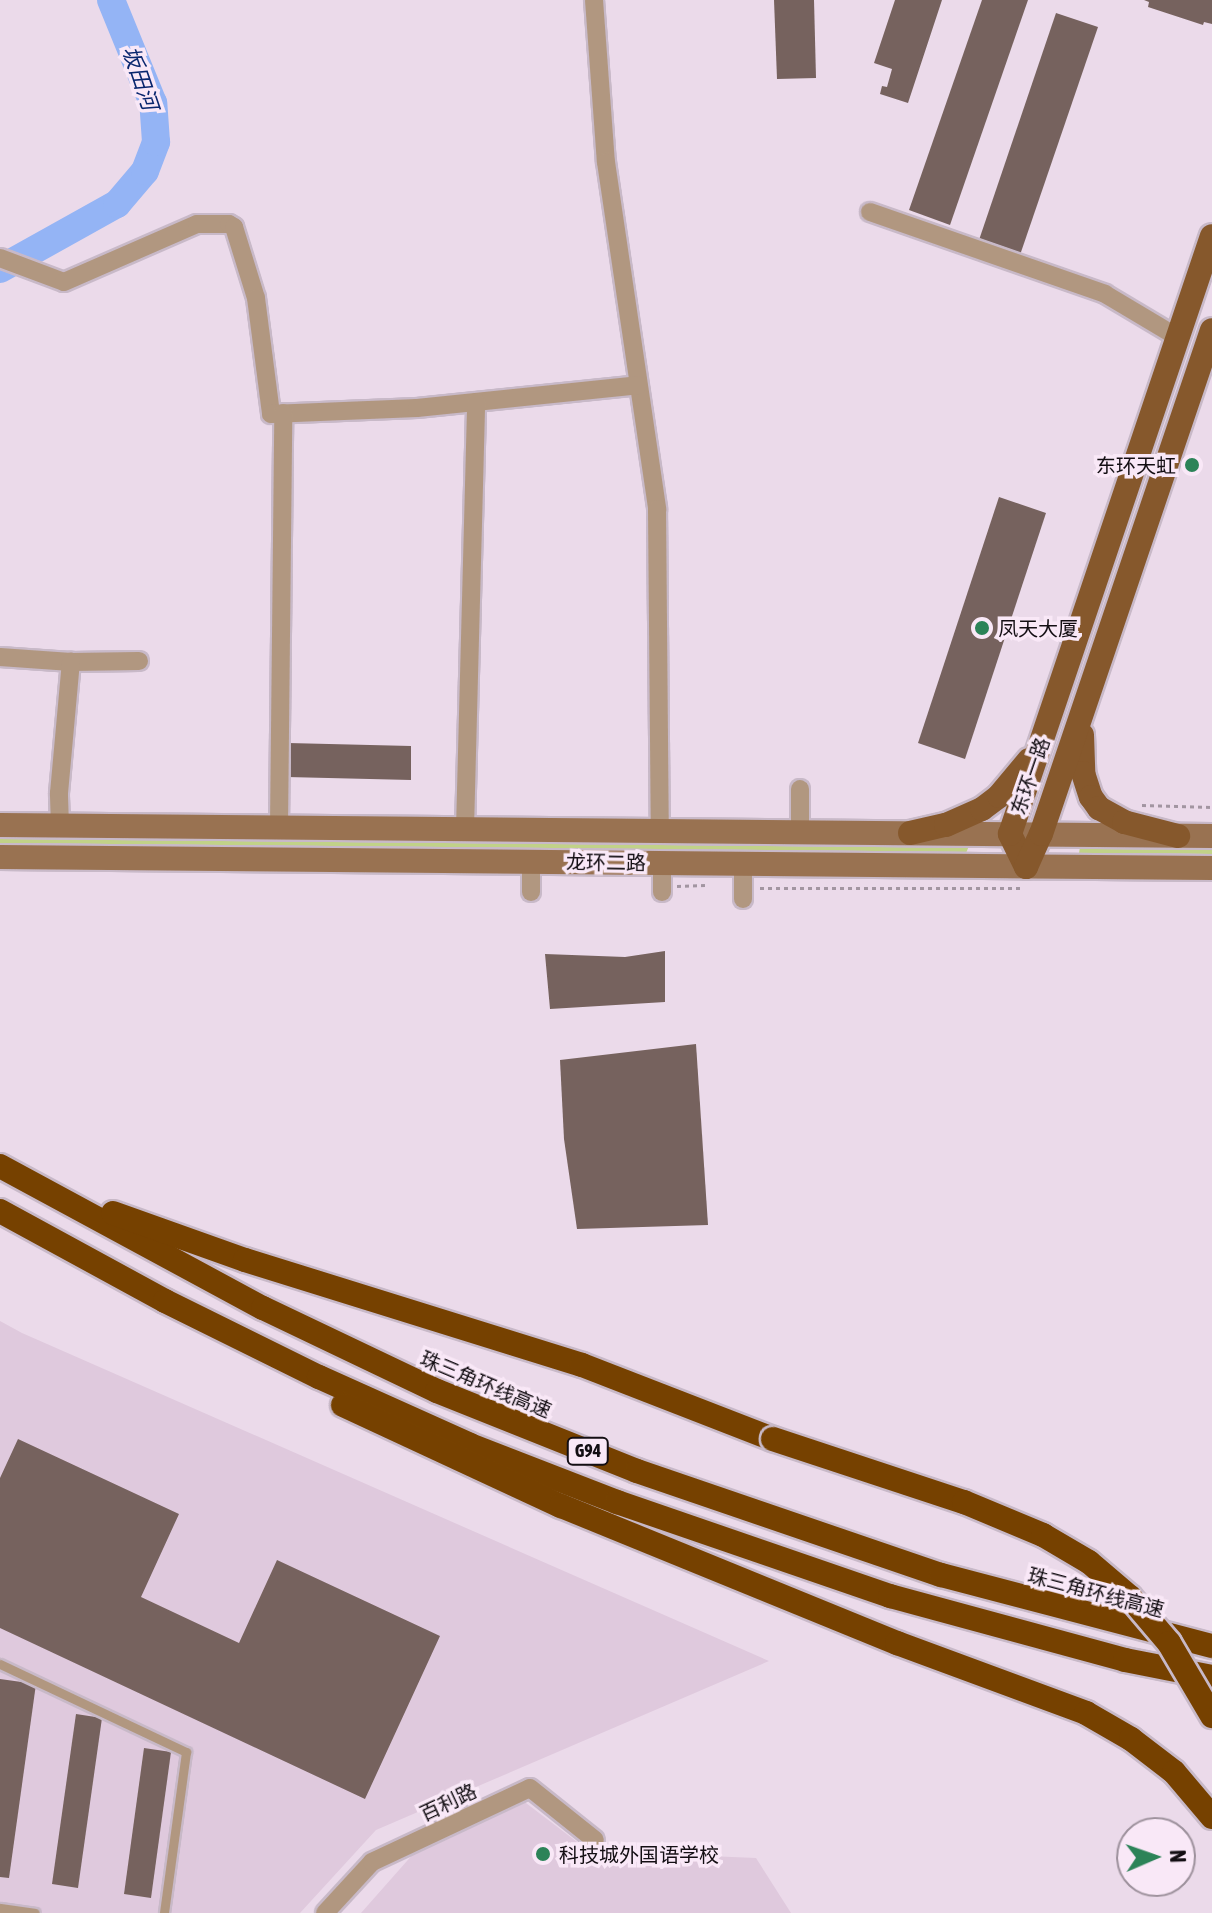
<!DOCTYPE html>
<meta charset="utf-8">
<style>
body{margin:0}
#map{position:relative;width:1212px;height:1913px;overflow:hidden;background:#ebdaea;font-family:"Asap Condensed","Noto Sans SC",sans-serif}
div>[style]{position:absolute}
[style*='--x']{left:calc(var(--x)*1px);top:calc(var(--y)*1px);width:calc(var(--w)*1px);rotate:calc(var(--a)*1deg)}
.built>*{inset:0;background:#dfc9dd}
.green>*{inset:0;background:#c1d288}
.river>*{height:28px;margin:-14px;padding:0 14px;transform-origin:14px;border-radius:14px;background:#94b4f5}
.building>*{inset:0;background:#76625e}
.path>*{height:3px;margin-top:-1.5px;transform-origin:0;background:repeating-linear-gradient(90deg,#a295a1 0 4px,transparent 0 8px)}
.roads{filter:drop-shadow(2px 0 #c8b9c8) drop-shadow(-2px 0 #c8b9c8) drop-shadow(0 2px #c8b9c8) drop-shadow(0 -2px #c8b9c8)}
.lane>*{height:9px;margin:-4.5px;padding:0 4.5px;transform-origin:4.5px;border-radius:4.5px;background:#b19780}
.street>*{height:18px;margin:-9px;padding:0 9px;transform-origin:9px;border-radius:9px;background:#b19780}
.secondary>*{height:24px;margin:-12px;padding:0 12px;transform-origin:12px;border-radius:12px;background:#997251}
.primary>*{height:24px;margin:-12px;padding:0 12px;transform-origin:12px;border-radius:12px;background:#86582c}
.highway>*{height:24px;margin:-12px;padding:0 12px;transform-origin:12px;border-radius:12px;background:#764100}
.bridges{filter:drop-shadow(2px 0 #c8b9c8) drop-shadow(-2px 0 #c8b9c8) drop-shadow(0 2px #c8b9c8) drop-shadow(0 -2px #c8b9c8)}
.highway-bridge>*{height:24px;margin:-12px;padding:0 12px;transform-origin:12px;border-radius:12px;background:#764100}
.dots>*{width:22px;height:22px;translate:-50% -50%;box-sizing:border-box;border:4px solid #f9e8f7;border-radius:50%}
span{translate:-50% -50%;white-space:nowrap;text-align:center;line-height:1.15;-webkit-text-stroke:7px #f9e8f7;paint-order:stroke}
.shield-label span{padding:2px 6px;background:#f9e8f7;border:2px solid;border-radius:6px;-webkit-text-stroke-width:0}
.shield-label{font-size:18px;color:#130e13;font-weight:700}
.poi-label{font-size:20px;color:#130e13}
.right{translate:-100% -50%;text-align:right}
.left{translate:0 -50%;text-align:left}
.street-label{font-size:20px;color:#130e13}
.water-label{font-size:22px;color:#09266e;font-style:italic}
.north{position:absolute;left:1116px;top:1817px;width:80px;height:80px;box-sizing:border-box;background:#f9e8f7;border:2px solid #9d919c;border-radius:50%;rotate:88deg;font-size:22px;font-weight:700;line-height:32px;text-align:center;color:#130e13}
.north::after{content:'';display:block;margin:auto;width:28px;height:36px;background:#2c8358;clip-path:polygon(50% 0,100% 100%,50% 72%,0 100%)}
</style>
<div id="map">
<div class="built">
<div style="clip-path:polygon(0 1321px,22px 1333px,769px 1661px,376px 1830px,300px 1913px,0 1913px)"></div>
<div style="clip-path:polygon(522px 1800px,589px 1851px,756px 1858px,791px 1913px,361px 1913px,437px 1827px)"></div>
</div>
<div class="green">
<div style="clip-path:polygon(0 839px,465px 840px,969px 846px,966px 853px,0 845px)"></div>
<div style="clip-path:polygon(1080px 847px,1212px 848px,1212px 854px,1079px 853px)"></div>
</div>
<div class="river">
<div style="--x:0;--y:269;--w:134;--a:-29.1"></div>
<div style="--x:117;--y:204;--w:43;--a:-49.7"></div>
<div style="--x:145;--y:171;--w:31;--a:-69"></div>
<div style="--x:156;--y:142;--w:39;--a:-94"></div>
<div style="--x:153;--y:103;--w:111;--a:-112.2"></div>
</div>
<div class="building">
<div style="clip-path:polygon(774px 0,814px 0,816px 78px,777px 79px)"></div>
<div style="clip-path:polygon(895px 0,942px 0,908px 103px,880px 94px,882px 86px,887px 87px,892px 69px,874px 63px)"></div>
<div style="clip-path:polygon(982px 0,1028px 0,950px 225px,909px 210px)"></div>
<div style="clip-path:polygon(1144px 0,1212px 0,1212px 24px,1204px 22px,1203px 25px,1148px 7px,1149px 2px)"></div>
<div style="clip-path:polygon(1056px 13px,1098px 27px,1020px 255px,979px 240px)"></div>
<div style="clip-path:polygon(999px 497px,1046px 513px,965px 759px,918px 743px)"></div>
<div style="clip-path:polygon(288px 743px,411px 746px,411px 780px,287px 777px)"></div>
<div style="clip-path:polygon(665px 951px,665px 1002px,550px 1009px,545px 954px,625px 957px)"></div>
<div style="clip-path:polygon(696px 1044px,708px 1225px,577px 1229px,564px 1139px,560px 1060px)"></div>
<div style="clip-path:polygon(18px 1439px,179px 1514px,141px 1597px,239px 1643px,277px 1560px,440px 1636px,365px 1799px,0 1628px,0 1478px)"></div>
<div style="clip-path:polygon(0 1679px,36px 1684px,9px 1878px,0 1877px)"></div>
<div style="clip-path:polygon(76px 1714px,102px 1718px,78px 1888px,52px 1884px)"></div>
<div style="clip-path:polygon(144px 1748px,171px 1752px,151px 1898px,124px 1894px)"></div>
</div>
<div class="path">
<div style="--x:1142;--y:805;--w:70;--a:1.6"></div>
<div style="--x:677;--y:886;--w:28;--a:-2"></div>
<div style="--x:760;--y:888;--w:264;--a:0"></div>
</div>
<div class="roads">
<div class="lane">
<div style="--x:0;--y:1664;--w:206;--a:25.3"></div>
<div style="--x:186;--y:1752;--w:162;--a:97.8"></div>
<div style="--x:0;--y:1908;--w:35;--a:8"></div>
</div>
<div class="street">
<div style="--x:594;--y:0;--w:162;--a:85.8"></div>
<div style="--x:606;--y:162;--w:351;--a:81.6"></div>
<div style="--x:657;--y:509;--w:321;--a:89.5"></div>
<div style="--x:870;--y:212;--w:249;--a:19.2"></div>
<div style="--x:1105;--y:294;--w:84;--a:30.8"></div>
<div style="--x:0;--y:258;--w:68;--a:20.6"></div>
<div style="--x:64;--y:282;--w:145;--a:-23.6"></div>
<div style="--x:197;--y:224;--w:32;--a:0"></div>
<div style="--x:229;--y:224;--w:6;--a:31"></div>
<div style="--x:234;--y:227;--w:74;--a:72.8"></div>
<div style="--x:256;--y:298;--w:117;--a:82.6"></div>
<div style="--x:271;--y:414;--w:146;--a:-2.4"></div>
<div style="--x:417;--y:408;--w:222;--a:-5.9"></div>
<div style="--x:0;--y:657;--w:71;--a:4"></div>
<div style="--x:71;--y:662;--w:68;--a:-0.8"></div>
<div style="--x:60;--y:825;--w:32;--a:-92"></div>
<div style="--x:59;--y:793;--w:132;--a:-84.8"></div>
<div style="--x:279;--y:826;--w:413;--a:-89.4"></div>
<div style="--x:465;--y:829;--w:427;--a:-88.5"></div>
<div style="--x:800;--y:832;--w:43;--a:-90"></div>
<div style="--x:531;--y:892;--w:31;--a:-90"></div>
<div style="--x:662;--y:892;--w:29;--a:-90"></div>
<div style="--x:743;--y:899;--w:36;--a:-90"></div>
<div style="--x:325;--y:1913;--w:69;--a:-47.3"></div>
<div style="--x:372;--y:1862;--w:174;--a:-25.1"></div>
<div style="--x:530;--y:1788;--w:83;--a:38.7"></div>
</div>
<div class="secondary">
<div style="--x:0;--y:825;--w:1212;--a:0.52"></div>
<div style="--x:0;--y:857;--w:1212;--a:0.52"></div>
</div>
<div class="primary">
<div style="--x:1082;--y:735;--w:38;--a:88"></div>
<div style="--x:1083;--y:773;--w:25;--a:72"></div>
<div style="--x:1091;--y:797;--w:14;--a:54"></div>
<div style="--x:1099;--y:808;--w:29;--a:29"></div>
<div style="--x:1124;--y:822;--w:56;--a:14.5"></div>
<div style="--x:910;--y:833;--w:37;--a:-13"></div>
<div style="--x:946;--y:825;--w:39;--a:-24"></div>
<div style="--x:982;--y:809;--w:21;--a:-37"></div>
<div style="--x:999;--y:796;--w:47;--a:-50.2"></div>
<div style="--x:1026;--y:867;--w:37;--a:-116"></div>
<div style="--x:1010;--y:834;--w:631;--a:-71.34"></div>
<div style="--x:1026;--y:867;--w:36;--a:-66"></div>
<div style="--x:1041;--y:834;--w:532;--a:-71.26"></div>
</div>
<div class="highway">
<div style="--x:0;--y:1166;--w:299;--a:28.4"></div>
<div style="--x:263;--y:1308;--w:193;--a:25.5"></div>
<div style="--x:437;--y:1391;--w:215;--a:21.8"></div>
<div style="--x:637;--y:1471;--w:321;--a:18.9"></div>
<div style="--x:941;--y:1575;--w:280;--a:14.7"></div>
<div style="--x:0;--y:1211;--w:188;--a:28.6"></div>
<div style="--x:165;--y:1301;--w:172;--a:26.3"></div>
<div style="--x:319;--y:1377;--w:166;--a:24.2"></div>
<div style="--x:470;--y:1445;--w:158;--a:21.2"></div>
<div style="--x:617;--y:1502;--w:289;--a:19"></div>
<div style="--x:890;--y:1596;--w:244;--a:15.2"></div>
<div style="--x:1125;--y:1660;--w:89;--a:11.1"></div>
<div style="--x:113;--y:1213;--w:140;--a:19.6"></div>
<div style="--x:245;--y:1260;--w:353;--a:17.3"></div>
<div style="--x:582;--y:1365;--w:205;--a:21.2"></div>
<div style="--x:343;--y:1405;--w:240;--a:24.9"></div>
<div style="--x:561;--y:1506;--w:363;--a:22.2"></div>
<div style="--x:897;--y:1643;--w:202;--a:20.3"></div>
<div style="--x:1086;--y:1713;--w:52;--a:30"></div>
<div style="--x:1131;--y:1739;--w:54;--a:37.5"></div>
<div style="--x:1174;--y:1772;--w:59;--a:49.8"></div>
</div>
</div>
<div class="bridges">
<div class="highway-bridge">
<div style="--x:773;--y:1439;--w:201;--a:18.3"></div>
<div style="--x:964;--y:1502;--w:86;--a:22.7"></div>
<div style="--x:1043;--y:1535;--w:53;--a:30.4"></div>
<div style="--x:1089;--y:1562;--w:54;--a:40.5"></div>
<div style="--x:1130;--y:1597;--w:60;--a:49.7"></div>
<div style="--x:1169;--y:1643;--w:85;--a:59.5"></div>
</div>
</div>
<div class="dots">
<div style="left:1192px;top:465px;background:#2c8358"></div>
<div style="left:982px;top:628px;background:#2c8358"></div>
<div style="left:543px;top:1854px;background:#2c8358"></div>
</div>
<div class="shield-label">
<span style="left:588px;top:1451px">G94</span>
</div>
<div class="poi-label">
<span class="right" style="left:1176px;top:465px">东环天虹</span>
<span class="left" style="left:998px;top:628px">凤天大厦</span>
<span class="left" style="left:559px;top:1854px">科技城外国语学校</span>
</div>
<div class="street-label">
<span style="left:1030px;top:776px;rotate:-71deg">东环一路</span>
<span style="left:606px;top:862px;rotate:1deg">龙环二路</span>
<span style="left:486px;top:1384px;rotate:23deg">珠三角环线高速</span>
<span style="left:1096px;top:1592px;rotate:15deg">珠三角环线高速</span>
<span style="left:448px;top:1802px;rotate:-25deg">百利路</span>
</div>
<div class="water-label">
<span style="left:140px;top:78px;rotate:71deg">坂田河</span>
</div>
<div class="north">N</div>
</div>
